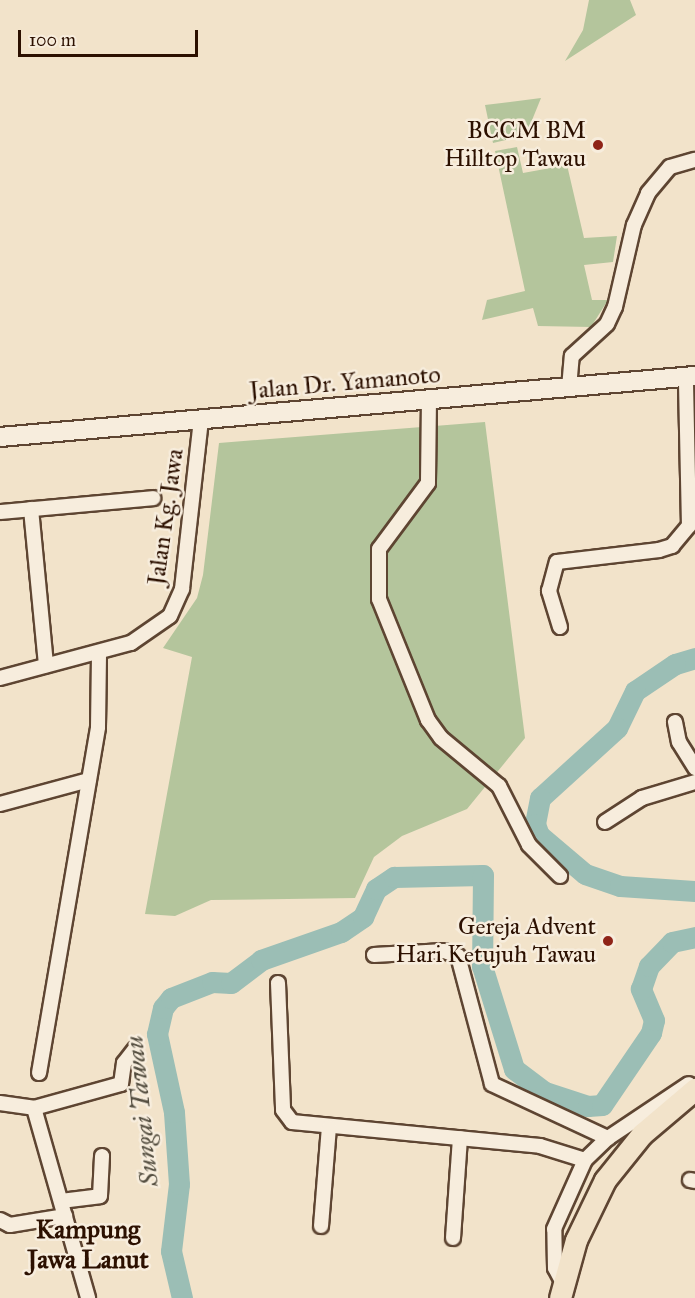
<!DOCTYPE html>
<style>
body{margin:0}
#map{position:relative;width:695px;height:1298px;overflow:hidden;background:#f2e3ca;font-family:"IM FELL Great Primer",serif}
div>[style]{position:absolute}
[style*='--x']{left:calc(var(--x)*1px);top:calc(var(--y)*1px);width:calc(var(--w)*1px);rotate:calc(var(--a)*1deg)}
.green>*{inset:0;background:#b4c59c}
.river>*{height:21px;margin:-10.5px;padding:0 10.5px;transform-origin:10.5px;border-radius:10.5px;background:#9bbeb5}
.roads{filter:drop-shadow(2px 0 #5e4532) drop-shadow(-2px 0 #5e4532) drop-shadow(0 2px #5e4532) drop-shadow(0 -2px #5e4532)}
.street>*{height:14px;margin:-7px;padding:0 7px;transform-origin:7px;border-radius:7px;background:#f7eddd}
.secondary>*{height:18px;margin:-9px;padding:0 9px;transform-origin:9px;border-radius:9px;background:#f7eddd}
.primary>*{height:21px;margin:-10.5px;padding:0 10.5px;transform-origin:10.5px;border-radius:10.5px;background:#f2e3ca}
.dots>*{width:16px;height:16px;translate:-50% -50%;box-sizing:border-box;border:3px solid #f7eddd;border-radius:50%}
span{translate:-50% -50%;white-space:nowrap;text-align:center;line-height:1.15;-webkit-text-stroke:5px #f7eddd;paint-order:stroke}
.poi-label{font-size:24px;color:#2c1000}
.right{translate:-100% -50%;text-align:right}
.street-label{font-size:24px;color:#2c1000}
.water-label{font-size:26px;color:#534d3f;font-style:italic}
.neighbourhood-label{font-size:26px;color:#2c1000;font-weight:700}
.scale{position:absolute;left:18px;top:30px;width:180px;height:27px;box-sizing:border-box;border:3px solid #2c1000;border-top:0;padding-left:8px;font-size:18px;line-height:21px;white-space:nowrap;color:#2c1000;-webkit-text-stroke:4px #f7eddd;paint-order:stroke}
</style>
<div id="map">
<div class="green">
<div style="clip-path:polygon(589px 0,630px 0,636px 15px,565px 61px,583px 30px)"></div>
<div style="clip-path:polygon(541px 98px,526px 135px,493px 143px,485px 105px)"></div>
<div style="clip-path:polygon(517px 147px,523px 173px,567px 165px,584px 238px,617px 236px,613px 262px,584px 265px,592px 300px,608px 300px,591px 327px,538px 326px,533px 308px,482px 320px,487px 300px,525px 291px,495px 151px)"></div>
<div style="clip-path:polygon(485px 422px,525px 738px,467px 809px,402px 836px,374px 857px,355px 898px,211px 900px,175px 916px,145px 914px,192px 657px,163px 648px,197px 598px,203px 575px,219px 443px)"></div>
</div>
<div class="river">
<div style="--x:695;--y:658;--w:21;--a:163"></div>
<div style="--x:675;--y:664;--w:48;--a:146"></div>
<div style="--x:635;--y:691;--w:41;--a:115.9"></div>
<div style="--x:617;--y:728;--w:104;--a:137.7"></div>
<div style="--x:540;--y:798;--w:26;--a:101"></div>
<div style="--x:535;--y:824;--w:12;--a:70"></div>
<div style="--x:539;--y:835;--w:60;--a:40.3"></div>
<div style="--x:585;--y:874;--w:37;--a:19"></div>
<div style="--x:620;--y:886;--w:75;--a:3.8"></div>
<div style="--x:182;--y:1298;--w:48;--a:-103.2"></div>
<div style="--x:171;--y:1251;--w:67;--a:-83.2"></div>
<div style="--x:179;--y:1184;--w:72;--a:-94"></div>
<div style="--x:174;--y:1112;--w:80;--a:-102.3"></div>
<div style="--x:157;--y:1034;--w:27;--a:-77"></div>
<div style="--x:163;--y:1008;--w:13;--a:-51"></div>
<div style="--x:171;--y:998;--w:44;--a:-21.3"></div>
<div style="--x:212;--y:982;--w:19;--a:3"></div>
<div style="--x:231;--y:983;--w:38;--a:-37"></div>
<div style="--x:261;--y:960;--w:85;--a:-19.3"></div>
<div style="--x:341;--y:932;--w:27;--a:-34"></div>
<div style="--x:363;--y:917;--w:31;--a:-65"></div>
<div style="--x:376;--y:889;--w:22;--a:-34"></div>
<div style="--x:394;--y:877;--w:89;--a:-1.3"></div>
<div style="--x:483;--y:875;--w:91;--a:90.6"></div>
<div style="--x:482;--y:966;--w:108;--a:72.7"></div>
<div style="--x:514;--y:1069;--w:39;--a:37"></div>
<div style="--x:545;--y:1092;--w:45;--a:18"></div>
<div style="--x:588;--y:1106;--w:14;--a:-4"></div>
<div style="--x:602;--y:1105;--w:87;--a:-55.8"></div>
<div style="--x:651;--y:1033;--w:13;--a:-77"></div>
<div style="--x:654;--y:1020;--w:34;--a:-113"></div>
<div style="--x:641;--y:989;--w:24;--a:-71"></div>
<div style="--x:649;--y:966;--w:33;--a:-46"></div>
<div style="--x:672;--y:942;--w:24;--a:-12"></div>
</div>
<div class="roads">
<div class="street">
<div style="--x:569;--y:388;--w:32;--a:-85"></div>
<div style="--x:572;--y:356;--w:47;--a:-42.4"></div>
<div style="--x:607;--y:324;--w:19;--a:-65"></div>
<div style="--x:615;--y:307;--w:84;--a:-77"></div>
<div style="--x:634;--y:225;--w:35;--a:-66"></div>
<div style="--x:648;--y:193;--w:34;--a:-50"></div>
<div style="--x:670;--y:167;--w:26;--a:-16"></div>
<div style="--x:429;--y:399;--w:84;--a:90.7"></div>
<div style="--x:428;--y:483;--w:82;--a:126.6"></div>
<div style="--x:379;--y:549;--w:50;--a:90"></div>
<div style="--x:379;--y:599;--w:131;--a:68"></div>
<div style="--x:428;--y:720;--w:22;--a:54"></div>
<div style="--x:441;--y:738;--w:75;--a:39.6"></div>
<div style="--x:499;--y:786;--w:66;--a:63"></div>
<div style="--x:529;--y:845;--w:44;--a:45"></div>
<div style="--x:31;--y:509;--w:157;--a:84.5"></div>
<div style="--x:0;--y:512;--w:154;--a:-5.2"></div>
<div style="--x:560;--y:627;--w:38;--a:-107"></div>
<div style="--x:549;--y:591;--w:30;--a:-75"></div>
<div style="--x:557;--y:562;--w:103;--a:-6.7"></div>
<div style="--x:659;--y:550;--w:14;--a:-17"></div>
<div style="--x:672;--y:546;--w:26;--a:-50"></div>
<div style="--x:689;--y:526;--w:149;--a:-91.2"></div>
<div style="--x:0;--y:678;--w:136;--a:-15"></div>
<div style="--x:131;--y:643;--w:47;--a:-34.7"></div>
<div style="--x:170;--y:616;--w:30;--a:-66"></div>
<div style="--x:182;--y:589;--w:171;--a:-83.6"></div>
<div style="--x:675;--y:722;--w:20;--a:79"></div>
<div style="--x:679;--y:742;--w:31;--a:58"></div>
<div style="--x:0;--y:804;--w:92;--a:-15.1"></div>
<div style="--x:605;--y:822;--w:44;--a:-33"></div>
<div style="--x:642;--y:798;--w:55;--a:-16.8"></div>
<div style="--x:374;--y:955;--w:70;--a:-3.3"></div>
<div style="--x:444;--y:951;--w:15;--a:20"></div>
<div style="--x:458;--y:956;--w:132;--a:75.1"></div>
<div style="--x:492;--y:1084;--w:128;--a:25"></div>
<div style="--x:278;--y:983;--w:127;--a:87.7"></div>
<div style="--x:283;--y:1110;--w:15;--a:53"></div>
<div style="--x:292;--y:1122;--w:249;--a:5.5"></div>
<div style="--x:540;--y:1146;--w:47;--a:17.3"></div>
<div style="--x:39;--y:1073;--w:351;--a:-80.3"></div>
<div style="--x:98;--y:727;--w:74;--a:-89.2"></div>
<div style="--x:0;--y:1103;--w:34;--a:8"></div>
<div style="--x:34;--y:1108;--w:90;--a:-15.4"></div>
<div style="--x:121;--y:1084;--w:21;--a:-82"></div>
<div style="--x:124;--y:1063;--w:18;--a:-52"></div>
<div style="--x:34;--y:1108;--w:198;--a:74.1"></div>
<div style="--x:690;--y:1180;--w:5;--a:11"></div>
<div style="--x:61;--y:1201;--w:39;--a:-7"></div>
<div style="--x:100;--y:1196;--w:40;--a:-87.1"></div>
<div style="--x:0;--y:1220;--w:11;--a:27"></div>
<div style="--x:10;--y:1225;--w:56;--a:-9.3"></div>
<div style="--x:321;--y:1226;--w:99;--a:-85.4"></div>
<div style="--x:453;--y:1238;--w:100;--a:-86"></div>
<div style="--x:563;--y:1283;--w:17;--a:-118"></div>
<div style="--x:555;--y:1268;--w:39;--a:-91"></div>
<div style="--x:554;--y:1229;--w:76;--a:-65.8"></div>
<div style="--x:585;--y:1160;--w:32;--a:-44"></div>
<div style="--x:608;--y:1138;--w:97;--a:-33.7"></div>
</div>
<div class="secondary">
<div style="--x:0;--y:437;--w:698;--a:-5.02"></div>
</div>
<div class="primary">
<div style="--x:560;--y:1298;--w:60;--a:-74.6"></div>
<div style="--x:576;--y:1240;--w:67;--a:-64.2"></div>
<div style="--x:605;--y:1180;--w:59;--a:-51.2"></div>
<div style="--x:642;--y:1134;--w:70;--a:-40.3"></div>
</div>
</div>
<div class="dots">
<div style="left:598px;top:145px;background:#8f2418"></div>
<div style="left:608px;top:941px;background:#8f2418"></div>
</div>
<div class="poi-label">
<span class="right" style="left:586px;top:145px">BCCM BM<br>Hilltop Tawau</span>
<span class="right" style="left:596px;top:941px">Gereja Advent<br>Hari Ketujuh Tawau</span>
</div>
<div class="street-label">
<span style="left:345px;top:383px;rotate:-5deg">Jalan Dr. Yamanoto</span>
<span style="left:166px;top:517px;rotate:-82deg">Jalan Kg. Jawa</span>
</div>
<div class="water-label">
<span style="left:142px;top:1111px;rotate:-96deg">Sungai Tawau</span>
</div>
<div class="neighbourhood-label">
<span style="left:88px;top:1245px">Kampung<br>Jawa Lanut</span>
</div>
<div class="scale">100 m</div>
</div>
